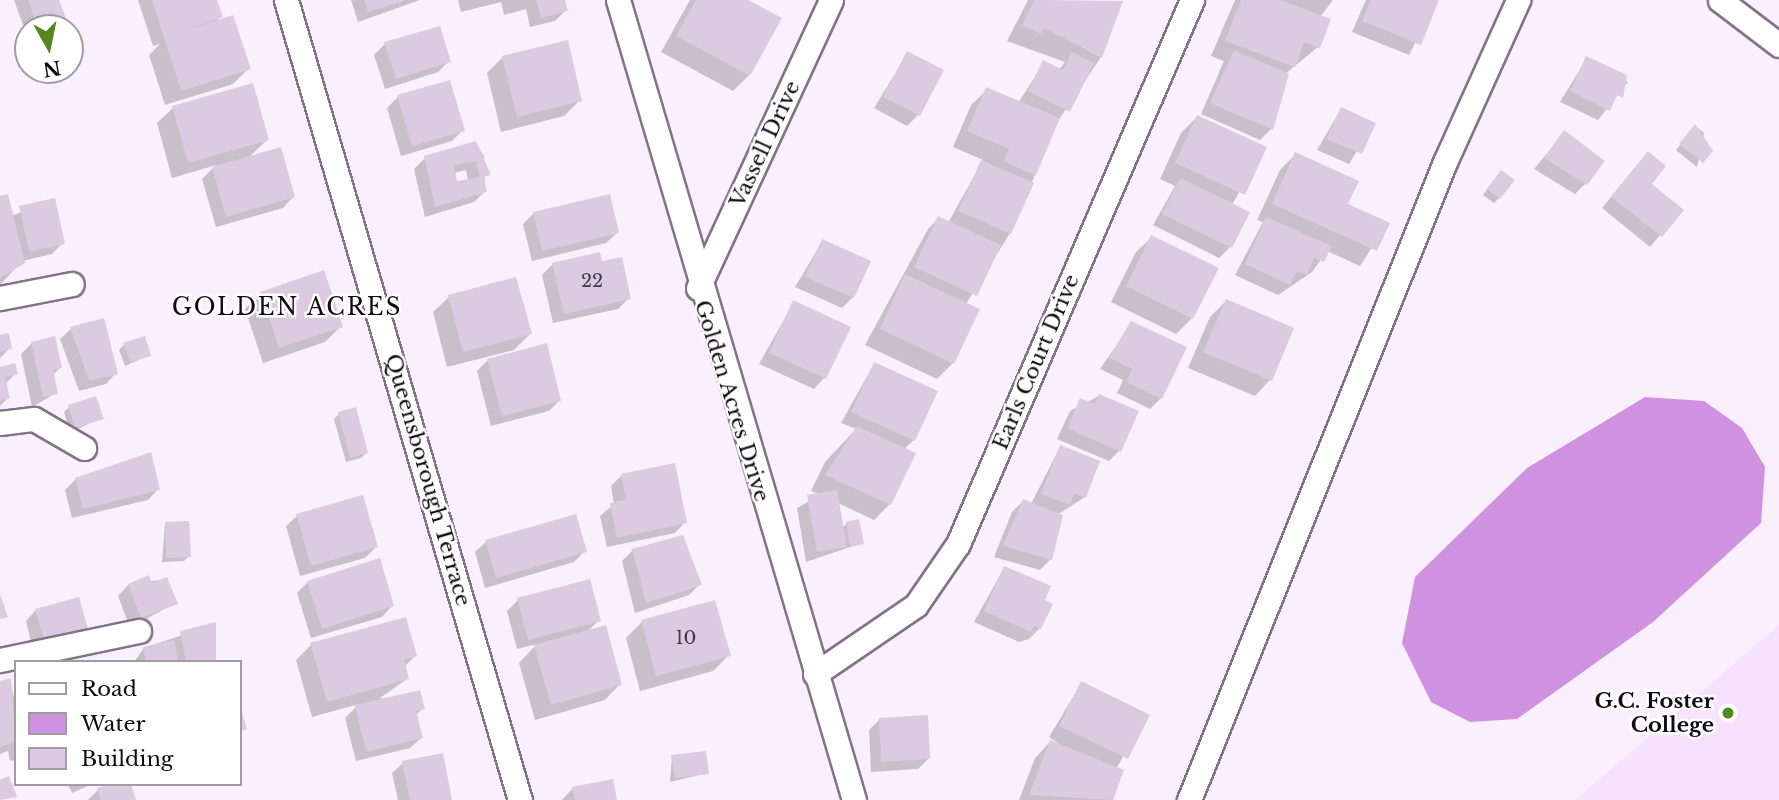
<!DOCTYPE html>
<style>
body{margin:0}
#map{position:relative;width:1779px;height:800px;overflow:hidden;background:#faeffd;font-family:"Libre Baskerville",serif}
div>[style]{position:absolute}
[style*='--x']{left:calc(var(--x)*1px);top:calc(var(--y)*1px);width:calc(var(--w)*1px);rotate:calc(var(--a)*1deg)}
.built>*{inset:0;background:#f8e1fe}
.water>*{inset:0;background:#cf92e0}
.shadow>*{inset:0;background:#0003}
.building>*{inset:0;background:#dbcae0}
.roads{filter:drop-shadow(2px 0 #837387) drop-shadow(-2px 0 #837387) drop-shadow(0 2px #837387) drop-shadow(0 -2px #837387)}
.street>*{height:23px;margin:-11.5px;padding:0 11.5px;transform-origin:11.5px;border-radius:11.5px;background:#fff}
.dots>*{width:19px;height:19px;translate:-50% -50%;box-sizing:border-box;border:4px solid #fff;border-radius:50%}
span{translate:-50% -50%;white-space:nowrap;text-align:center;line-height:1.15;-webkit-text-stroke:5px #fff;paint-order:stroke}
.number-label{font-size:18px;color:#423945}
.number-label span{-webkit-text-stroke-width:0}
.street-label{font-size:21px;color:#0f0911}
.poi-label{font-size:21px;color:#0f0911;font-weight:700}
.right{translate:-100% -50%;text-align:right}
.neighbourhood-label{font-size:23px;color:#0f0911;letter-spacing:2px}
.legend{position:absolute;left:14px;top:660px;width:228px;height:126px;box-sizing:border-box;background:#fff;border:2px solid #9f9da0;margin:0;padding:9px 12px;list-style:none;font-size:21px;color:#0f0911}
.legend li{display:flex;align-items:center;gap:14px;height:35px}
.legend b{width:35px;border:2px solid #9f9da0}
.north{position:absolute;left:14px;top:14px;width:70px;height:70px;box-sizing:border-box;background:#fff;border:2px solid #9f9da0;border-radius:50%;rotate:171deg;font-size:19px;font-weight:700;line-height:28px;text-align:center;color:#0f0911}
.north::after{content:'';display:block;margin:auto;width:24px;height:32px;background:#538821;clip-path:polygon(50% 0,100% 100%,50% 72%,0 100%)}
</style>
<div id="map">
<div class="built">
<div style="clip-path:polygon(1779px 625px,1779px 800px,1575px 800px)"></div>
</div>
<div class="water">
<div style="clip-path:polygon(1645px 397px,1704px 401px,1742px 428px,1765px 467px,1761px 523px,1653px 622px,1517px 719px,1470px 722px,1431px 702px,1402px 643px,1415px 577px,1527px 468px)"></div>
</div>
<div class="shadow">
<div style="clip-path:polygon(14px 0,57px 0,65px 20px,57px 28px,28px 28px,28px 39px)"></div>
<div style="clip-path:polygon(138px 0,215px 0,221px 17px,214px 23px,249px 68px,233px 84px,165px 105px,149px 55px,160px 44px,153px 46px)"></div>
<div style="clip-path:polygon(351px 0,420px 0,358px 22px)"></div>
<div style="clip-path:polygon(458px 0,563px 0,566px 10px,555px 21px,530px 27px,526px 9px,504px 15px,501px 2px,461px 12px)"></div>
<div style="clip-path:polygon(690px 0,744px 0,749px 75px,733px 91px,661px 52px)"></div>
<div style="clip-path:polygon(1028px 0,1121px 2px,1101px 57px,1058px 121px,1010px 233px,966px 304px,953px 363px,937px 379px,865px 345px,928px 229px,939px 218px,948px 223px,983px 160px,953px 147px,971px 105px,987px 90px,1018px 103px,1044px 63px,1059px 70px,1065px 62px,1007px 41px)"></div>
<div style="clip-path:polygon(1235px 0,1333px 0,1320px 17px,1318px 47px,1285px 74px,1271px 129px,1260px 140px,1201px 114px,1224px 61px,1211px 56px)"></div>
<div style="clip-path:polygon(1366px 0,1437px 0,1409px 55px,1352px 32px)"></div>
<div style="clip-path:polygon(385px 44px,449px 61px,438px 72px,385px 89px,374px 55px)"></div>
<div style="clip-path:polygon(908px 53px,918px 115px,907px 126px,874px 108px)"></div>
<div style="clip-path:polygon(503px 57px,580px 100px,564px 116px,501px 132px,487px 73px)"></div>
<div style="clip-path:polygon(1587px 58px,1628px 82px,1598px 120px,1560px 102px)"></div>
<div style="clip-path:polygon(398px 97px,463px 130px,452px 141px,401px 156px,387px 108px)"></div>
<div style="clip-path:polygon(173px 108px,267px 140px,248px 158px,293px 197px,283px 208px,216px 227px,202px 179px,216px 165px,172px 178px,157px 123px)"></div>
<div style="clip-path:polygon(1341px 109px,1374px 123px,1349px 164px,1317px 150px)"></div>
<div style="clip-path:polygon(1197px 117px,1264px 148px,1232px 205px,1230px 247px,1219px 258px,1153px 225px,1175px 186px,1160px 179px,1181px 133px)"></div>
<div style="clip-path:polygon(1695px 126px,1704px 133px,1697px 167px,1676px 150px)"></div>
<div style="clip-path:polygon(1564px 133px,1586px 183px,1575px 194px,1534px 169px)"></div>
<div style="clip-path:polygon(evenodd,475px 143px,484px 156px,485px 191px,474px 202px,425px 217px,414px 169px,425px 158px,475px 143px,466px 170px,468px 181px,456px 183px,454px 173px,466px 170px)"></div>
<div style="clip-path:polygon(1296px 154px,1346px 205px,1387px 224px,1360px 266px,1327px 251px,1312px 272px,1278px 295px,1235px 275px,1263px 222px,1257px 220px,1280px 170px)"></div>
<div style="clip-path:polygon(1638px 164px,1649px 184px,1681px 210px,1650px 247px,1602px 208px)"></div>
<div style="clip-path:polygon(1496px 177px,1499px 198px,1494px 203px,1483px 195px)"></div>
<div style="clip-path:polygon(0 197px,11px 216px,53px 200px,63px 243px,52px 254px,22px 261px,0 285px)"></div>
<div style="clip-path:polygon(534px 213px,617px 233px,606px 243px,532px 261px,523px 224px)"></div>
<div style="clip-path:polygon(1152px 237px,1217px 269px,1192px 318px,1176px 334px,1111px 302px,1136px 252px)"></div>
<div style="clip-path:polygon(822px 242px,853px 297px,842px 308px,795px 287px)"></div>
<div style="clip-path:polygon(601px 263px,629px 298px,618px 309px,553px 323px,542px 275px,553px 264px)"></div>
<div style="clip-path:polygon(261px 293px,341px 326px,325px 342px,263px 363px,245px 309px)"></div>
<div style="clip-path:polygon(449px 297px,530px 334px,514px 350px,447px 367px,433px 312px)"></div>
<div style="clip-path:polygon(1226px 301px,1292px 329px,1270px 380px,1255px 396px,1188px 368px,1210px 317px)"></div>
<div style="clip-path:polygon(794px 302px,824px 378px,814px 389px,759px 364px)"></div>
<div style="clip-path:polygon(1132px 323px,1161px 398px,1150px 409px,1117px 393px,1123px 380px,1100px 369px)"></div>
<div style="clip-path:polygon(71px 329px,116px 373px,106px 384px,79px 391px,60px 339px)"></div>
<div style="clip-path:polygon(0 337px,10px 348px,0 358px)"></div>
<div style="clip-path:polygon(32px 343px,60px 368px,52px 376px,56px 393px,32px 407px,21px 354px)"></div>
<div style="clip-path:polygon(124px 345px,149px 355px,125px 366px,119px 350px)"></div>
<div style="clip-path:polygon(488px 360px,559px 401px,549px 411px,491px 426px,477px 371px)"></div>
<div style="clip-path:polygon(874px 364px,914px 440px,904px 449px,890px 504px,874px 520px,838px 503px,842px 528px,847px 523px,862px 543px,806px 562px,797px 508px,820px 495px,811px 491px,825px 462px,856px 429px,841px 423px)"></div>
<div style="clip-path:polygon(0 369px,16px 373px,5px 384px,8px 398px,0 406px)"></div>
<div style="clip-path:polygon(1099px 396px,1119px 451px,1109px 461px,1057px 439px,1070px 411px)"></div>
<div style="clip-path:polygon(69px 407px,102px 418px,70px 432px,64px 412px)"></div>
<div style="clip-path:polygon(339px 414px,366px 453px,361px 458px,346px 462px,334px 419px)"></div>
<div style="clip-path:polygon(1060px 447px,1085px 497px,1057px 515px,1051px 559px,1040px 570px,994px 557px,1012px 512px,1023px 501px,1031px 504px)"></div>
<div style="clip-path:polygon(150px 454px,158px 489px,148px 500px,72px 518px,65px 490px,76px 479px)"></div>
<div style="clip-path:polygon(621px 476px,685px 522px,675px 533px,607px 547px,600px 516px,614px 504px,611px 486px)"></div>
<div style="clip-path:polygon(297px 516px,376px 547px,365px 558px,300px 576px,286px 526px)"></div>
<div style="clip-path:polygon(165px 524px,189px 556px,184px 561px,162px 562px)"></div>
<div style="clip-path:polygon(486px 542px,585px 551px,574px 562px,485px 588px,475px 552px)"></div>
<div style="clip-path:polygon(633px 550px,700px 584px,689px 595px,635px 613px,622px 561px)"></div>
<div style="clip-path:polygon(1004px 568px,1043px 601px,1040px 628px,1029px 639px,1019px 642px,974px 622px)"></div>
<div style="clip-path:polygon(166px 579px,175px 603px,130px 628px,118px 596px,128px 585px)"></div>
<div style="clip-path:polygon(308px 582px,392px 606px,382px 617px,311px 638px,297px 593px)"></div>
<div style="clip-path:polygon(518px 600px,599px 620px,587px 632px,620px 684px,605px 700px,535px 720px,519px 663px,537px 644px,517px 649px,507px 611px)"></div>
<div style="clip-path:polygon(36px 610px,86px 628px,75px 639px,33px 650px,26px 621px)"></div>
<div style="clip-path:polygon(642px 622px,729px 655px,713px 671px,640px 691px,626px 638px)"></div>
<div style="clip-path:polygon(215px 624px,214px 662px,134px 662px,144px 648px)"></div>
<div style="clip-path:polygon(311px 645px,415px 656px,404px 667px,407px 679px,380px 698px,423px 708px,416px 715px,421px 738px,410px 748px,356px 761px,345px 718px,359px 704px,312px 717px,296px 660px)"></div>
<div style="clip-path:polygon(9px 680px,16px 704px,16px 760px,10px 761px,8px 751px,0 754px,0 683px)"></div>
<div style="clip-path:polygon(1081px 684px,1147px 715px,1116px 769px,1122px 771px,1111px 800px,1019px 800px,1035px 758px,1050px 742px,1065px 748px,1049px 737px)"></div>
<div style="clip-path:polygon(879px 720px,928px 759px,918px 769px,871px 772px,869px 730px)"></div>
<div style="clip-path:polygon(672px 757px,707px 773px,670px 782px)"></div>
<div style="clip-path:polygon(403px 763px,449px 800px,398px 800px,392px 773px)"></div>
<div style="clip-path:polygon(68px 784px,92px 784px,72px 793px)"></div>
<div style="clip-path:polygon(573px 788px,615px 800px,562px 800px)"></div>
<div style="clip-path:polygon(98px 790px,134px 800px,88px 800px)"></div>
</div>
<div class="building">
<div style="clip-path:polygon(28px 0,59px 0,67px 21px,38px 28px)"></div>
<div style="clip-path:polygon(152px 0,217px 0,223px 17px,169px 36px,233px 15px,251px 69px,181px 91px)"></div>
<div style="clip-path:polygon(364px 0,404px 0,404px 1px,368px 12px)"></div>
<div style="clip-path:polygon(536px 0,565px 0,568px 11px,541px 18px)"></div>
<div style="clip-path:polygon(696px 0,748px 0,782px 18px,750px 76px,676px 36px)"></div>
<div style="clip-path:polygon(1034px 0,1123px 1px,1102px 58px,1044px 28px,1041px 34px,1022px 25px)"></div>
<div style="clip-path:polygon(1241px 0,1280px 0,1331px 19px,1320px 48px,1304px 42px,1295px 67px,1225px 41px)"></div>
<div style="clip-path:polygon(1371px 0,1439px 0,1421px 45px,1362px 21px)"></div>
<div style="clip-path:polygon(440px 26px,451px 62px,396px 79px,384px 42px)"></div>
<div style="clip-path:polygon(568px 40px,582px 101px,517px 117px,502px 56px)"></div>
<div style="clip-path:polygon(1234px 50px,1289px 74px,1273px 130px,1210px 103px)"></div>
<div style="clip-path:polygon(907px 51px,944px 70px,920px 116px,883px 97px)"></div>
<div style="clip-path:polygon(1072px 52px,1094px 63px,1070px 112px,1028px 91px,1043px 60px,1063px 70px)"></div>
<div style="clip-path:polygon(1586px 56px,1627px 75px,1623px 98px,1617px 95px,1610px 111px,1570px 91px)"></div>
<div style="clip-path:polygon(450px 80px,465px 131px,412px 146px,397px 95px)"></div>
<div style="clip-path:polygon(253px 83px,269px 140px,188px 163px,172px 106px)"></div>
<div style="clip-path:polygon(986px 87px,1060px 118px,1036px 175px,1004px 162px,1009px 149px,967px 131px)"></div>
<div style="clip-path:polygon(1341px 107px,1376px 123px,1362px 154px,1326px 139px)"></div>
<div style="clip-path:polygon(1197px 115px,1267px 147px,1245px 195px,1175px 163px)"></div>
<div style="clip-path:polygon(1695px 124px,1713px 151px,1703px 163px,1679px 144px)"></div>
<div style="clip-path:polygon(1564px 130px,1605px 161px,1587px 185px,1544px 158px)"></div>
<div style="clip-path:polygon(evenodd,476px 141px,491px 175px,483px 177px,487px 192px,435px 207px,424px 156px,476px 141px,476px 161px,480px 177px,457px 181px,454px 165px,476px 161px)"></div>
<div style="clip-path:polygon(281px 147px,295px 197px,226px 217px,212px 167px)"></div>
<div style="clip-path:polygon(1648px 151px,1666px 166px,1652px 184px,1684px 210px,1662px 237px,1611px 197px)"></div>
<div style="clip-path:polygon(1295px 152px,1359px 181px,1348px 204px,1390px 223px,1377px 251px,1272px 204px)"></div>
<div style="clip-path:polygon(981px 160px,1034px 183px,1011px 234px,958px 211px)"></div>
<div style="clip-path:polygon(1501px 170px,1515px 180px,1500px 199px,1487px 189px)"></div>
<div style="clip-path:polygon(1180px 178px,1250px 212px,1232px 248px,1162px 214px)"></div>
<div style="clip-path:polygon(8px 194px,25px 263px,0 278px,0 196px)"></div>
<div style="clip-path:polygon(610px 194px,619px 233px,542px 251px,533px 212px)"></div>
<div style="clip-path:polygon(55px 198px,65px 244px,29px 252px,19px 206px)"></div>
<div style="clip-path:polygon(938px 216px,1001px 245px,977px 296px,914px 267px)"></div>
<div style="clip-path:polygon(1266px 217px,1332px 246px,1324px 262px,1314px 258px,1307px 275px,1297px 271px,1290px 285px,1245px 264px)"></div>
<div style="clip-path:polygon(1151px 235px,1219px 268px,1193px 319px,1126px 286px)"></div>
<div style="clip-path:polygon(822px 239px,871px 261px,854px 298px,805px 277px)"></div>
<div style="clip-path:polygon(600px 252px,602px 261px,622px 257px,631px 299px,564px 314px,552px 263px)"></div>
<div style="clip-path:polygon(324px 270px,343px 327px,279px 348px,260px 292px)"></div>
<div style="clip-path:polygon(905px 274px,980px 309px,954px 364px,880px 329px)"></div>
<div style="clip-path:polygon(516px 277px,532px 334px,463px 352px,448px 295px)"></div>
<div style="clip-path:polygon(1226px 299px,1294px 328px,1272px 381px,1203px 352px)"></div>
<div style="clip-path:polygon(793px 300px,851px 327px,826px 379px,769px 353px)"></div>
<div style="clip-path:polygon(104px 318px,118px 374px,89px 381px,70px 327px)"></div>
<div style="clip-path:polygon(1131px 321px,1187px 347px,1162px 399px,1126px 382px,1132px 369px,1109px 358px)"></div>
<div style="clip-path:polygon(9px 333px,12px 349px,0 352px,0 335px)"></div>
<div style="clip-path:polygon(55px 336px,62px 368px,53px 370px,58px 394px,43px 397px,31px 342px)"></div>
<div style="clip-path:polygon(145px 336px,151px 356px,130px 362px,123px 343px)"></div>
<div style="clip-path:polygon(547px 343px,561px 401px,502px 416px,487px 359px)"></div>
<div style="clip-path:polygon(874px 362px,938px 391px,915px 441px,851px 412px)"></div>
<div style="clip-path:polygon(15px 363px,18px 374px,5px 377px,10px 398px,0 401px,0 367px)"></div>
<div style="clip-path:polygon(1099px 394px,1139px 411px,1121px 452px,1067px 428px,1080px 398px,1095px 404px)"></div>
<div style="clip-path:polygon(96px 396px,104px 419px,75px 428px,68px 405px)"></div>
<div style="clip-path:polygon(356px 407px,368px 453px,350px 458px,338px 412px)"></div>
<div style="clip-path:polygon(857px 426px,916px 453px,891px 505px,825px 475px)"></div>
<div style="clip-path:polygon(1060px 445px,1100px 461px,1086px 498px,1074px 493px,1070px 505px,1041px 494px)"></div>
<div style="clip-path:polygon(151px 452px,160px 490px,83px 509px,75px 478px)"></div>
<div style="clip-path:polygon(675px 463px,687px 523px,617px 538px,610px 503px,626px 500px,621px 474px)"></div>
<div style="clip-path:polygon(837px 490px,847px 547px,817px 552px,807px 495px)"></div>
<div style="clip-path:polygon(363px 495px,378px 547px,311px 566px,296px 514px)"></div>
<div style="clip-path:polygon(1023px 499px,1063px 515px,1052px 560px,1003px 546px)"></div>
<div style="clip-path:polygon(576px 514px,587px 552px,496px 578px,485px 540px)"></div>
<div style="clip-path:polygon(859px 519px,864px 544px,850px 547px,846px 522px)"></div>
<div style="clip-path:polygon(189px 521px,191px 557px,166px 558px,165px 522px)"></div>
<div style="clip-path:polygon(683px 535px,702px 585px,646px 603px,632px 549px)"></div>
<div style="clip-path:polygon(380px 558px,394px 606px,322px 629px,307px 581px)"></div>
<div style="clip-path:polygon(1004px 566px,1051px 586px,1045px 600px,1053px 604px,1041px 629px,1034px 626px,1031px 632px,984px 611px)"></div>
<div style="clip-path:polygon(149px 575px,152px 583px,167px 577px,178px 604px,141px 618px,128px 584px)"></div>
<div style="clip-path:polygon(590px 579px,601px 621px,528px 640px,517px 598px)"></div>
<div style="clip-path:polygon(0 594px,8px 617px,0 619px)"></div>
<div style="clip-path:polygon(79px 597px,88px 629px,44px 640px,35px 609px)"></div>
<div style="clip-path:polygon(715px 600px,731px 656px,656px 676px,641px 620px)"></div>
<div style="clip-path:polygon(406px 617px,417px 656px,404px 660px,409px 679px,327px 702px,310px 643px)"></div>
<div style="clip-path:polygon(216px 622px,216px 662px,186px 662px,180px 631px)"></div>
<div style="clip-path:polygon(606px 625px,622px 685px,551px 705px,534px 645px)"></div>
<div style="clip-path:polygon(174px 640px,179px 662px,146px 662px,143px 647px)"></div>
<div style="clip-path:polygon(11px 678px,16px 742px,0 747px,0 681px)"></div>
<div style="clip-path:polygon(1081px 681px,1150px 715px,1128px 759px,1059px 726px)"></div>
<div style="clip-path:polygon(420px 690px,425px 709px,416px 711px,423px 738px,366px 752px,355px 705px)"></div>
<div style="clip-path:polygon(240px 706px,247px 729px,240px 731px)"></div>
<div style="clip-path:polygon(928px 715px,930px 759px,881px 762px,879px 718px)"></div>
<div style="clip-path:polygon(1050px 740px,1124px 770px,1113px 800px,1029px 795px)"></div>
<div style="clip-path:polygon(706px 751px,709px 774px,675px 778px,671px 755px)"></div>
<div style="clip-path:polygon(443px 753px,452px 800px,410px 800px,402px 761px)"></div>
<div style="clip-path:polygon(9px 776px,17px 797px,0 800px,0 780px)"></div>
<div style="clip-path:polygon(613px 779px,617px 800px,575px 800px,572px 787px)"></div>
<div style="clip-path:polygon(110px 784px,131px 784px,136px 800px,101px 800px,97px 788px)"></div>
</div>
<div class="roads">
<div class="street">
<div style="--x:286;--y:0;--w:834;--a:73.7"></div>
<div style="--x:618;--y:0;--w:834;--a:73.56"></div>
<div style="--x:1720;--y:0;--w:74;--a:37.3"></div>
<div style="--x:698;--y:288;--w:317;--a:-65.2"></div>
<div style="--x:0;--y:298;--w:73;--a:-11"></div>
<div style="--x:0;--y:423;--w:34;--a:-7"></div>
<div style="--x:34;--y:419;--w:58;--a:30.1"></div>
<div style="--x:0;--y:660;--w:142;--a:-11.8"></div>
<div style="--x:815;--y:674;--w:122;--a:-34.3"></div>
<div style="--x:916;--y:605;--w:74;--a:-55.5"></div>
<div style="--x:958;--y:544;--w:592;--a:-66.73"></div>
<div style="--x:1189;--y:800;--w:687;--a:-68.14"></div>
<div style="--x:1445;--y:162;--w:178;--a:-65.7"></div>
</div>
</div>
<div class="dots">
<div style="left:1728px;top:713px;background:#538821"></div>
</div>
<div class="number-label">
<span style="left:592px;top:281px">22</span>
<span style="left:686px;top:638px">10</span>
</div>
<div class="street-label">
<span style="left:765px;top:144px;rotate:-65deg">Vassell Drive</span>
<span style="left:1036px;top:362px;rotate:-67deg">Earls Court Drive</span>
<span style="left:732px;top:401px;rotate:73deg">Golden Acres Drive</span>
<span style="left:428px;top:480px;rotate:74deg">Queensborough Terrace</span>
</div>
<div class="poi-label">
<span class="right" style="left:1714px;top:713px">G.C. Foster<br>College</span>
</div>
<div class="neighbourhood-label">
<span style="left:287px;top:307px">GOLDEN ACRES</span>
</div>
<ul class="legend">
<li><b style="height:9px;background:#fff"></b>Road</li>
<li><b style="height:19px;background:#cf92e0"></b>Water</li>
<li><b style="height:19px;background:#dbcae0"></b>Building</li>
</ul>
<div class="north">N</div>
</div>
